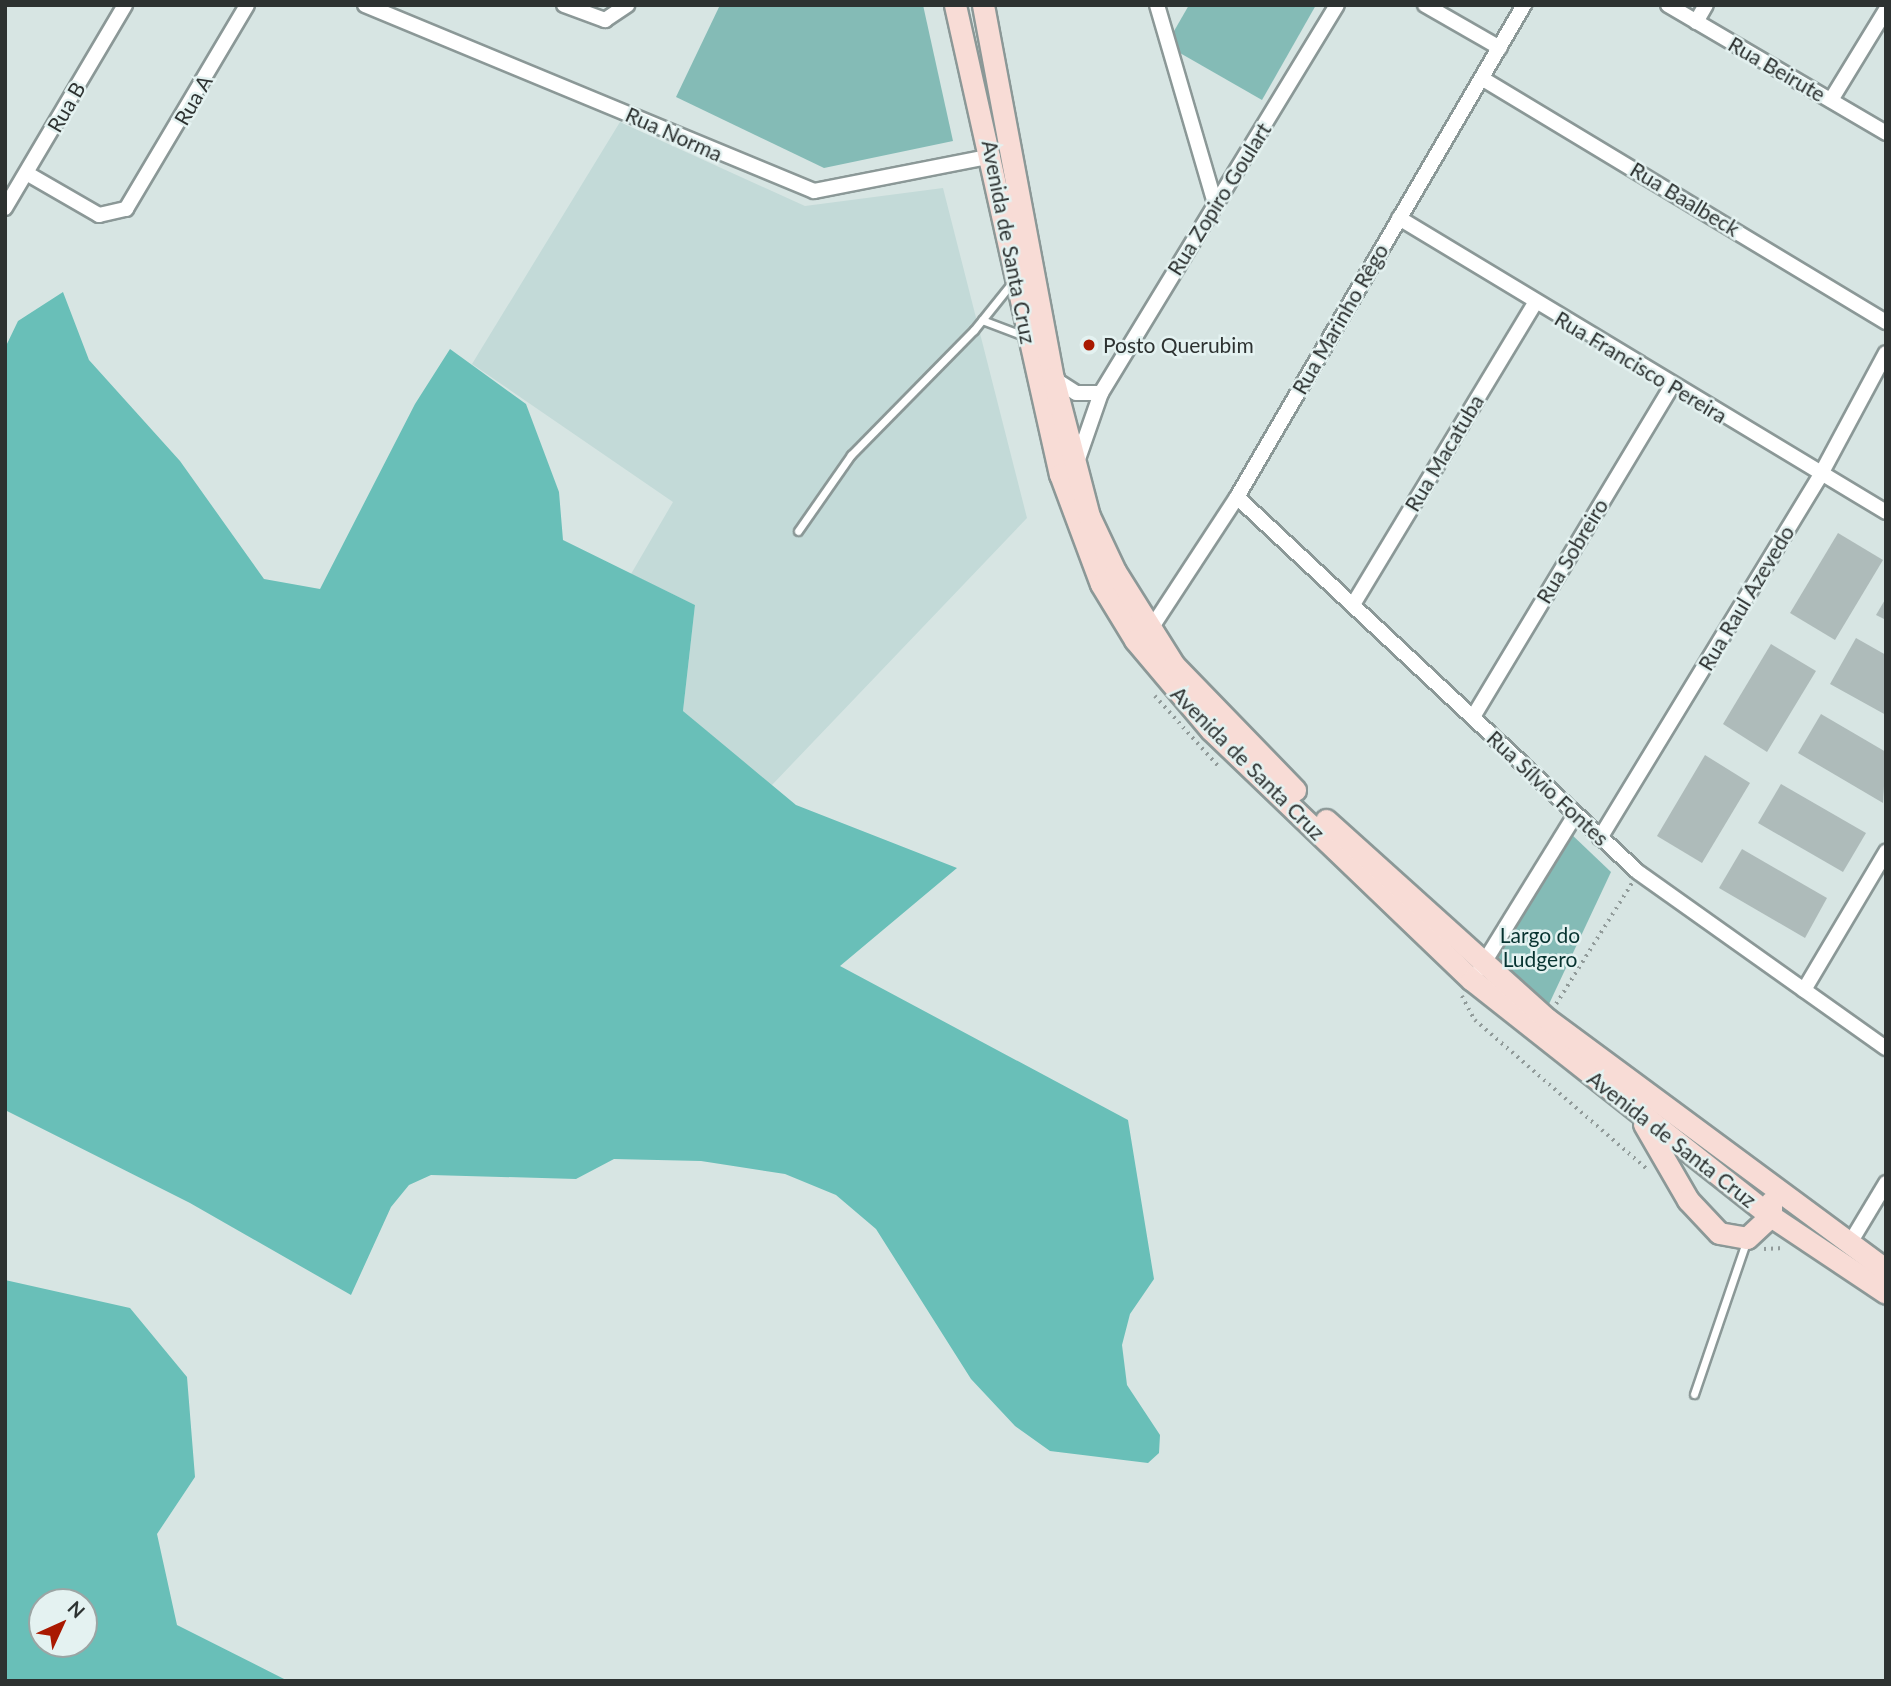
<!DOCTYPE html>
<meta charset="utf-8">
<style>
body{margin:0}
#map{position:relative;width:1891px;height:1686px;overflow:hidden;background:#d7e5e3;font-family:Lato,sans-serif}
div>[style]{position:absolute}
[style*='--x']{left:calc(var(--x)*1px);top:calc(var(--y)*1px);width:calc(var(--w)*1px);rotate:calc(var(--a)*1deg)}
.built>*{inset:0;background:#c3dad8}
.green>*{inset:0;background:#84bbb6}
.forest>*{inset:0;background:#69bfb8}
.building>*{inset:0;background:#aebbba}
.path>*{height:3.5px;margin-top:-1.75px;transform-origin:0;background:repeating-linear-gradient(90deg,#919b9a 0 2px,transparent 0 7px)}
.roads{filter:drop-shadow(2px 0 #8b9897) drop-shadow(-2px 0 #8b9897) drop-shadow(0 2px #8b9897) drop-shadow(0 -2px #8b9897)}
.lane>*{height:7px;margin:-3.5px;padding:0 3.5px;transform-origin:3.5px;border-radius:3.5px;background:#fff}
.street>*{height:14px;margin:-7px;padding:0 7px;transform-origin:7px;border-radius:7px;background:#fff}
.primary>*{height:21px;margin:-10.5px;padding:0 10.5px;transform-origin:10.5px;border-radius:10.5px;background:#f8dcd6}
.dots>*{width:19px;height:19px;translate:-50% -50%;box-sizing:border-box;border:4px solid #e4f2f1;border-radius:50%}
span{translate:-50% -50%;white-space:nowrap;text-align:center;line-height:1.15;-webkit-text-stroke:5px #e4f2f1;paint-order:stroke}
.street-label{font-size:21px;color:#2d3231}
.poi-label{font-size:21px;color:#2d3231}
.left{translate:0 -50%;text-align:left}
.park-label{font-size:21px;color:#073330}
.frame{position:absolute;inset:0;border:7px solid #2d3231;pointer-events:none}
.north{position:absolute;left:28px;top:1588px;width:70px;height:70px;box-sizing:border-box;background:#e4f2f1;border:2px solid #9ba5a4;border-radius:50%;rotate:45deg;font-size:19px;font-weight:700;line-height:28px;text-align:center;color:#2d3231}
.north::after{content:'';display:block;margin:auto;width:24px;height:32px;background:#a91901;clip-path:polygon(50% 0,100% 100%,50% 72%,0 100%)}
</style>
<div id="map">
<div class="built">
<div style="clip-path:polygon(620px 122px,805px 206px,943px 188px,1027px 518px,771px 786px,683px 711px,695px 605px,631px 574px,673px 502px,472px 364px)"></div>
</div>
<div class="green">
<div style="clip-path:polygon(720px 5px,923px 5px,953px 141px,824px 168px,676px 97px)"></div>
<div style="clip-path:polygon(1189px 5px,1316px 5px,1262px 100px,1166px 45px)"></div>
<div style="clip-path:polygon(1569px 832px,1611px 872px,1549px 1004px,1496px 960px)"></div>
</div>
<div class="forest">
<div style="clip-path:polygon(63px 292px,89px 360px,180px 461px,264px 579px,320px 589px,415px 404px,450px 349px,526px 404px,559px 492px,563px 540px,695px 605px,683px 711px,796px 805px,957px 868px,840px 966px,1128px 1120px,1154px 1279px,1130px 1314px,1122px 1345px,1127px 1385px,1160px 1435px,1159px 1453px,1148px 1463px,1050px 1451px,1015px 1426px,971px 1379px,876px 1229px,836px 1195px,785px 1174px,701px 1161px,614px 1159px,576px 1179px,431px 1175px,409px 1185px,391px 1207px,351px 1295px,190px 1203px,5px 1110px,5px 348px,18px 321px)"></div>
<div style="clip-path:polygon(evenodd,5px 1280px,130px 1308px,187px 1377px,195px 1477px,157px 1534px,177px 1625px,288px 1681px,5px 1681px,5px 1280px,42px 1602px,84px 1602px,84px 1644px,42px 1644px,42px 1602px)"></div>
</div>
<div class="building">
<div style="clip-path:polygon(1838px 533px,1883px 560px,1835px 640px,1790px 613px)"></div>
<div style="clip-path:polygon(1886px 598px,1886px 620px,1876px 615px)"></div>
<div style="clip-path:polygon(1856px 638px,1886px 655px,1886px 715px,1830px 684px)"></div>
<div style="clip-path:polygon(1771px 644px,1816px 671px,1767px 752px,1723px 724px)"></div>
<div style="clip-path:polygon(1821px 714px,1886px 752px,1883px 803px,1798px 753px)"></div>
<div style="clip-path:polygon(1705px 755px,1750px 783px,1702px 863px,1657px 836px)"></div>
<div style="clip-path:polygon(1781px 784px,1866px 833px,1843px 872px,1758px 823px)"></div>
<div style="clip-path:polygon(1742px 849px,1827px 898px,1805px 938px,1719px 888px)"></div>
</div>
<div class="path">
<div style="--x:1155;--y:696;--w:97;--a:47.9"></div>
<div style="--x:1462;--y:996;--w:27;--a:62"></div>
<div style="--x:1475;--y:1020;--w:228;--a:40.9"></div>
<div style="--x:1556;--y:1004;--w:143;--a:-57.9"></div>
<div style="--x:1764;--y:1249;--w:20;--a:-3"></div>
</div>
<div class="roads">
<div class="lane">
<div style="--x:982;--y:320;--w:48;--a:20.7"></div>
<div style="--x:798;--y:531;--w:93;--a:-55.1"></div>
<div style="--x:851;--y:455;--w:175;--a:-45.5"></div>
<div style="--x:974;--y:330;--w:64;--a:-51.3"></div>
<div style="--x:1694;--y:1394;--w:161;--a:-71.1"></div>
</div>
<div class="street">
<div style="--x:365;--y:5;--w:486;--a:22.5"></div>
<div style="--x:814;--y:191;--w:182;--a:-11.1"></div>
<div style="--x:564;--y:5;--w:44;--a:20.1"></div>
<div style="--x:605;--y:20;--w:27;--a:-34"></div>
<div style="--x:1157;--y:5;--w:206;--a:73.7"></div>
<div style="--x:1425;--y:5;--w:86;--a:29.8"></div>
<div style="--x:1668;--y:5;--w:253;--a:30.4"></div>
<div style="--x:1696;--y:22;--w:20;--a:-60"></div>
<div style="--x:1483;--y:79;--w:471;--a:31.1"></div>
<div style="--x:1831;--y:100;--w:105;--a:-58.6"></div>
<div style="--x:28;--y:174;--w:82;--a:30"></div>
<div style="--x:99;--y:215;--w:28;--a:-13"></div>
<div style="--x:126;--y:209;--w:237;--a:-59.3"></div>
<div style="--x:5;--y:208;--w:236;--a:-59.4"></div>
<div style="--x:1399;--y:218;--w:569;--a:31.12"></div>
<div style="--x:1053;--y:378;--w:27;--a:33"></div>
<div style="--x:1076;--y:393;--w:25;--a:0"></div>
<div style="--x:1077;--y:462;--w:73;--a:-70.8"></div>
<div style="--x:1101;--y:393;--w:454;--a:-58.7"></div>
<div style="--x:1237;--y:497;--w:549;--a:43.08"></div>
<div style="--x:1638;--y:872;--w:304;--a:35.4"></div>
<div style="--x:1354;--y:603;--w:350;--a:-58.9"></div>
<div style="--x:1150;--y:630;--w:159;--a:-56.8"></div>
<div style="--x:1237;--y:497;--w:570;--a:-59.74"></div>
<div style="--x:1473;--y:717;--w:386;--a:-59"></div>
<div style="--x:1600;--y:838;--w:426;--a:-58.7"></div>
<div style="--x:1821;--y:474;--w:137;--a:-61.8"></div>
<div style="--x:1480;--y:969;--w:181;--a:-58.3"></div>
<div style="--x:1804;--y:990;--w:161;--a:-59.3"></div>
<div style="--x:1850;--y:1243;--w:70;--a:-59"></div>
</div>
<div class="primary">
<div style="--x:955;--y:5;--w:481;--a:77.4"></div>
<div style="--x:1060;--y:474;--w:117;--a:69.6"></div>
<div style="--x:1101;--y:584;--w:66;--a:58.7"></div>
<div style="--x:1135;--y:640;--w:118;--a:49.8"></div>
<div style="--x:1211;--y:730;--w:361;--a:43.8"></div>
<div style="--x:1472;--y:980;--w:381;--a:38.3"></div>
<div style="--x:1771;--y:1216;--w:138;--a:33.8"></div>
<div style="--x:983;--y:5;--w:380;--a:79.4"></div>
<div style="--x:1053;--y:378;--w:143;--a:75.4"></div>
<div style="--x:1089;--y:516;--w:61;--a:64.7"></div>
<div style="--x:1115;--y:571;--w:111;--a:57.9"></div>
<div style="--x:1174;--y:665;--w:174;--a:45.9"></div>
<div style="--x:1326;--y:820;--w:297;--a:42"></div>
<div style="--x:1547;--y:1019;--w:422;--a:36.5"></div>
<div style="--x:1644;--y:1124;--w:88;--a:59.9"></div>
<div style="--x:1688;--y:1200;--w:45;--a:46.8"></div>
<div style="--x:1719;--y:1233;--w:28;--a:10"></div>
<div style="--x:1747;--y:1238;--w:33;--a:-43"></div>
<div style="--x:1771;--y:1216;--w:14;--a:-90"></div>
</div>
</div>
<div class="dots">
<div style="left:1089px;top:345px;background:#a91901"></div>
</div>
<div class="street-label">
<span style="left:1777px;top:69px;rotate:30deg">Rua Beirute</span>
<span style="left:193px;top:100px;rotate:-60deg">Rua A</span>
<span style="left:66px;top:107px;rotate:-60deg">Rua B</span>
<span style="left:674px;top:134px;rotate:24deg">Rua Norma</span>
<span style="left:1219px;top:199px;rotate:-58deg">Rua Zopiro Goulart</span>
<span style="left:1685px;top:199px;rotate:31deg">Rua Baalbeck</span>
<span style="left:1009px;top:242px;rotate:79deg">Avenida de Santa Cruz</span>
<span style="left:1340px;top:319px;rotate:-60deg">Rua Marinho Rêgo</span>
<span style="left:1641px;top:367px;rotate:31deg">Rua Francisco Pereira</span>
<span style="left:1444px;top:453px;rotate:-59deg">Rua Macatuba</span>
<span style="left:1572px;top:551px;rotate:-59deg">Rua Sobreiro</span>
<span style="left:1746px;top:598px;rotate:-59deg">Rua Raul Azevedo</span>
<span style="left:1248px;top:763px;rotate:45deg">Avenida de Santa Cruz</span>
<span style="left:1548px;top:788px;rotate:43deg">Rua Sílvio Fontes</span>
<span style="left:1672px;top:1139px;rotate:38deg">Avenida de Santa Cruz</span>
</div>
<div class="poi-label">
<span class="left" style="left:1103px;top:345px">Posto Querubim</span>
</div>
<div class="park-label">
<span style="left:1540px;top:947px">Largo do<br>Ludgero</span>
</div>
<div class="frame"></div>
<div class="north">N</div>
</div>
